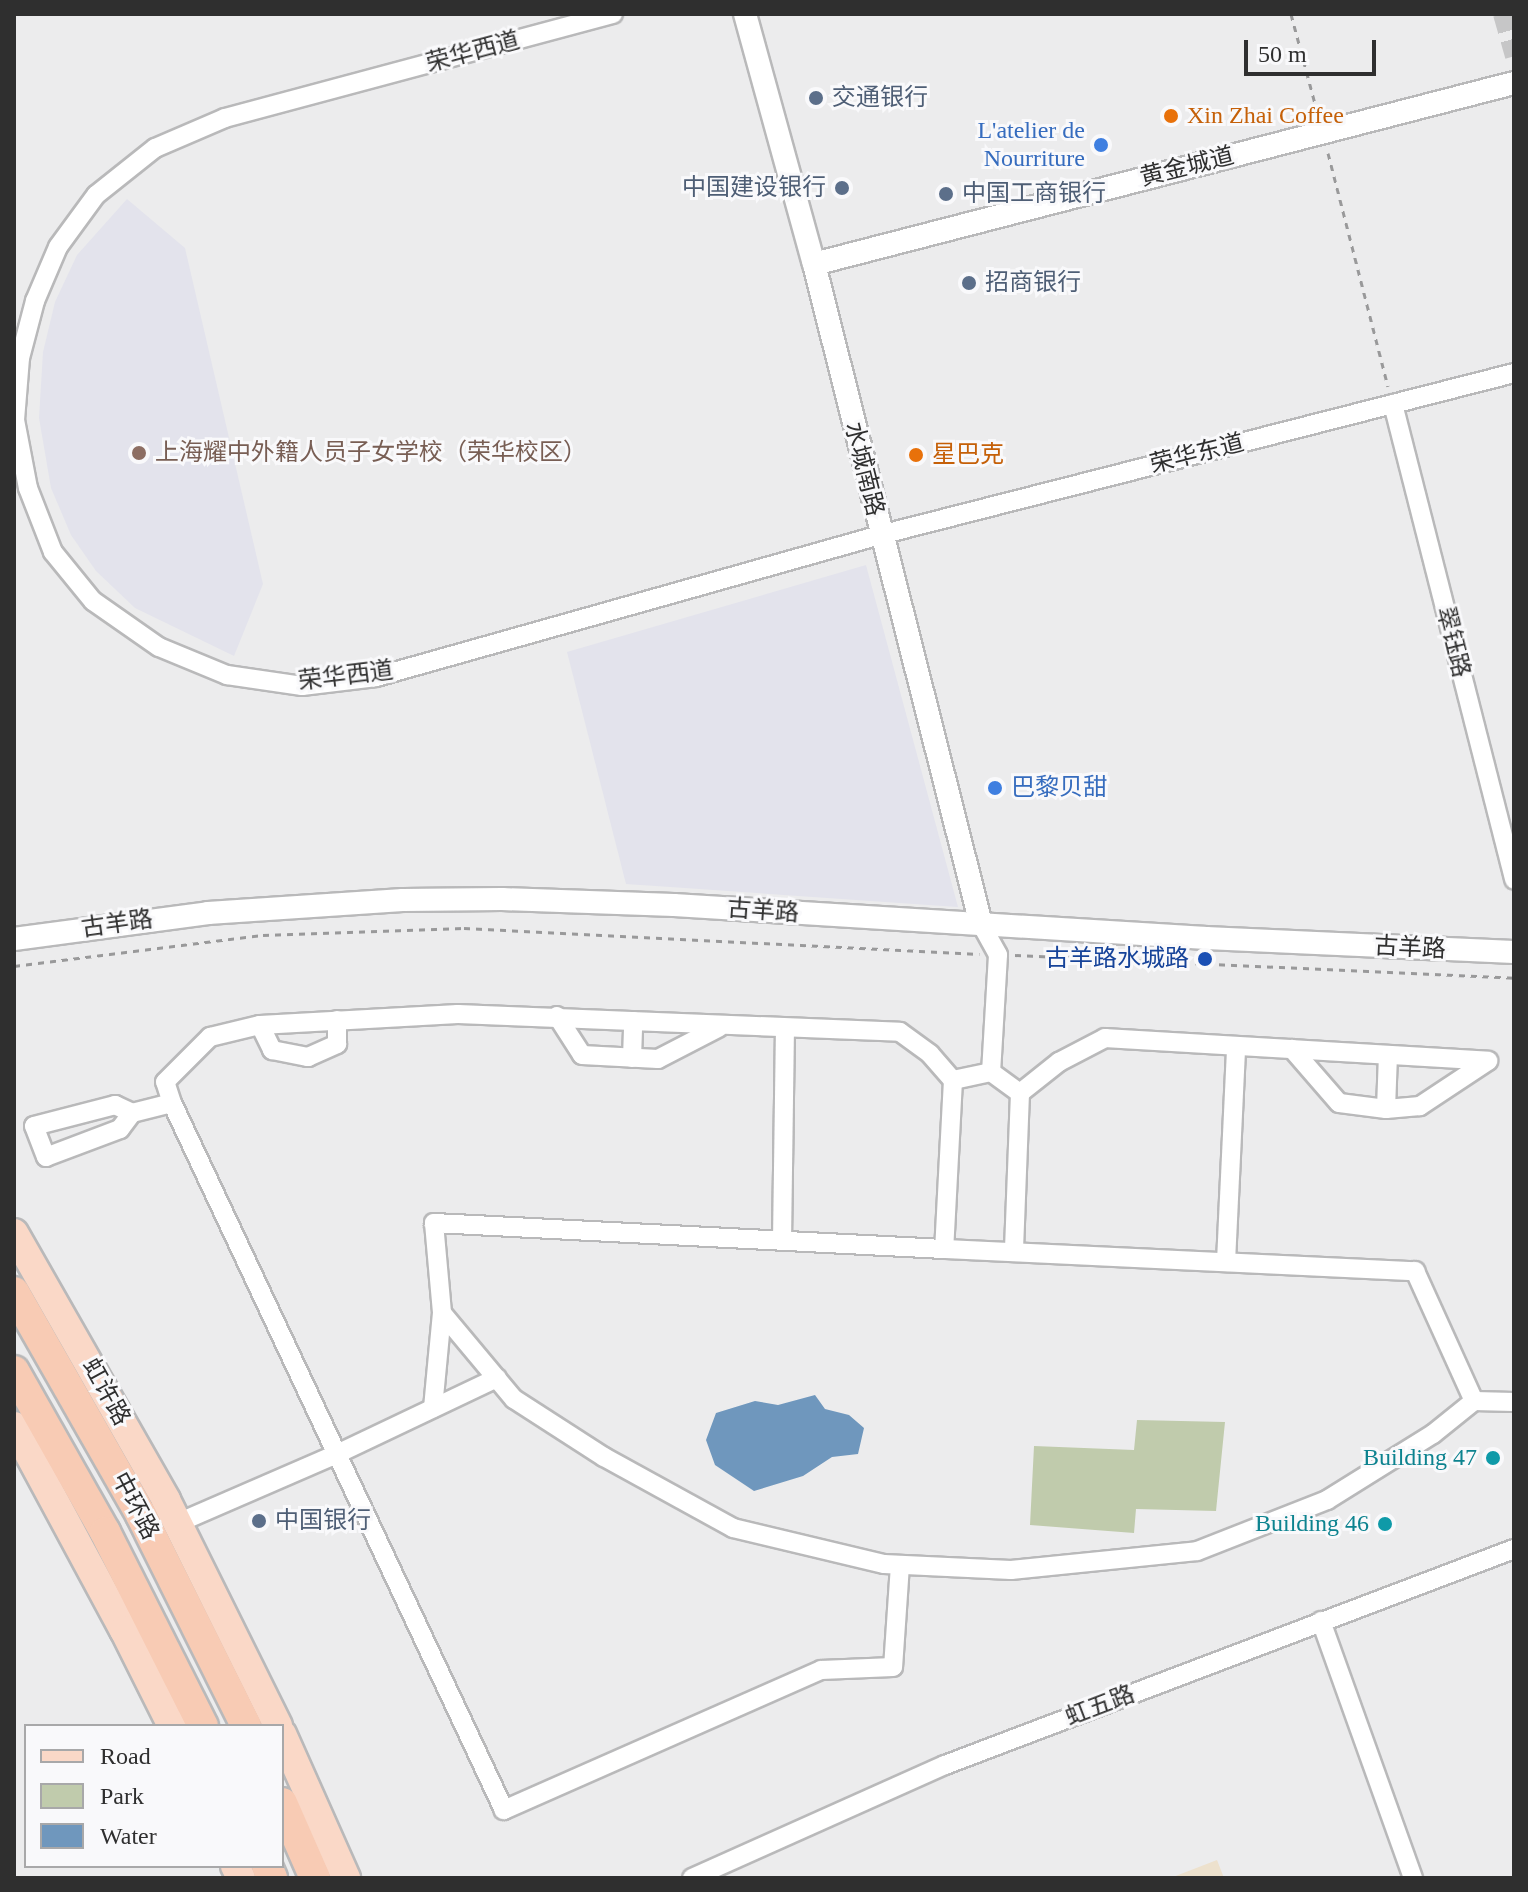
<!DOCTYPE html>
<meta charset="utf-8">
<style>
body{margin:0}
#map{position:relative;width:1528px;height:1892px;overflow:hidden;background:#ececed;font-family:"Times New Roman","Noto Sans SC",serif}
div>[style]{position:absolute}
[style*='--x']{left:calc(var(--x)*1px);top:calc(var(--y)*1px);width:calc(var(--w)*1px);rotate:calc(var(--a)*1deg)}
.commercial>*{inset:0;background:#ede1cd}
.built>*{inset:0;background:#e3e3ec}
.green>*{inset:0;background:#c0cbac}
.water>*{inset:0;background:#6f97bd}
.minor-tunnel>*{height:18px;margin-top:-9px;transform-origin:0;background:repeating-linear-gradient(90deg,#c6c6c7 0 18px,transparent 0 27px)}
.path>*{height:3px;margin-top:-1.5px;transform-origin:0;background:repeating-linear-gradient(90deg,#99999a 0 6px,transparent 0 12px)}
.roads{filter:drop-shadow(2px 0 #b9b9ba) drop-shadow(-2px 0 #b9b9ba) drop-shadow(0 2px #b9b9ba) drop-shadow(0 -2px #b9b9ba)}
.minor>*{height:18px;margin:-9px;padding:0 9px;transform-origin:9px;border-radius:9px;background:#fff}
.tertiary>*{height:22px;margin:-11px;padding:0 11px;transform-origin:11px;border-radius:11px;background:#fff}
.primary>*{height:28px;margin:-14px;padding:0 14px;transform-origin:14px;border-radius:14px;background:#fad8c7}
.trunk>*{height:30px;margin:-15px;padding:0 15px;transform-origin:15px;border-radius:15px;background:#f8cbb4}
.dots>*{width:22px;height:22px;translate:-50% -50%;box-sizing:border-box;border:4px solid #f9f9fb;border-radius:50%}
span{translate:-50% -50%;white-space:nowrap;text-align:center;line-height:1.15;-webkit-text-stroke:6px #f9f9fb;paint-order:stroke}
.street-label{font-size:24px;color:#2f2f2f}
.service-label{font-size:24px;color:#4e5e75}
.left{translate:0 -50%;text-align:left}
.right{translate:-100% -50%;text-align:right}
.food-label{font-size:24px;color:#c56008}
.shop-label{font-size:24px;color:#366cbe}
.education-label{font-size:24px;color:#785e54}
.transit-label{font-size:24px;color:#164399}
.culture-label{font-size:24px;color:#0d838f}
.frame{position:absolute;inset:0;border:16px solid #2f2f2f;pointer-events:none}
.legend{position:absolute;left:24px;top:1724px;width:260px;height:144px;box-sizing:border-box;background:#f9f9fb;border:2px solid #a8a8a9;margin:0;padding:10px 14px;list-style:none;font-size:24px;color:#2f2f2f}
.legend li{display:flex;align-items:center;gap:16px;height:40px}
.legend b{width:40px;border:2px solid #a8a8a9}
.scale{position:absolute;left:1244px;top:40px;width:132px;height:36px;box-sizing:border-box;border:4px solid #2f2f2f;border-top:0;padding-left:10px;font-size:24px;line-height:28px;white-space:nowrap;color:#2f2f2f;-webkit-text-stroke:6px #f9f9fb;paint-order:stroke}
</style>
<div id="map">
<div class="commercial">
<div style="clip-path:polygon(1217px 1860px,1224px 1878px,1151px 1878px,1173px 1877px)"></div>
</div>
<div class="built">
<div style="clip-path:polygon(127px 199px,185px 248px,263px 584px,234px 656px,135px 608px,96px 571px,71px 535px,51px 488px,39px 418px,43px 352px,55px 302px,77px 255px)"></div>
<div style="clip-path:polygon(866px 565px,958px 907px,626px 884px,567px 652px)"></div>
</div>
<div class="green">
<div style="clip-path:polygon(1137px 1420px,1225px 1422px,1216px 1511px,1136px 1509px,1134px 1533px,1030px 1525px,1034px 1446px,1134px 1450px)"></div>
</div>
<div class="water">
<div style="clip-path:polygon(815px 1395px,825px 1409px,849px 1415px,864px 1428px,858px 1454px,832px 1457px,803px 1476px,754px 1491px,715px 1465px,706px 1440px,716px 1413px,755px 1401px,778px 1405px)"></div>
</div>
<div class="minor-tunnel">
<div style="--x:1502;--y:14;--w:44;--a:74.1"></div>
</div>
<div class="path">
<div style="--x:1291;--y:14;--w:105;--a:75"></div>
<div style="--x:1328;--y:153;--w:241;--a:75.6"></div>
<div style="--x:1015;--y:955;--w:500;--a:2.6"></div>
<div style="--x:14;--y:966;--w:251;--a:-7.1"></div>
<div style="--x:263;--y:935;--w:201;--a:-2"></div>
<div style="--x:464;--y:928;--w:516;--a:2.89"></div>
</div>
<div class="roads">
<div class="minor">
<div style="--x:613;--y:14;--w:402;--a:165"></div>
<div style="--x:225;--y:118;--w:76;--a:156.8"></div>
<div style="--x:155;--y:148;--w:75;--a:141.5"></div>
<div style="--x:96;--y:195;--w:64;--a:126.2"></div>
<div style="--x:58;--y:247;--w:59;--a:113.1"></div>
<div style="--x:35;--y:301;--w:59;--a:104.7"></div>
<div style="--x:20;--y:358;--w:62;--a:94.6"></div>
<div style="--x:15;--y:420;--w:69;--a:79.2"></div>
<div style="--x:28;--y:488;--w:69;--a:68.7"></div>
<div style="--x:53;--y:552;--w:63;--a:50.8"></div>
<div style="--x:93;--y:601;--w:80;--a:34.9"></div>
<div style="--x:159;--y:647;--w:74;--a:22.4"></div>
<div style="--x:227;--y:675;--w:76;--a:8.3"></div>
<div style="--x:302;--y:686;--w:75;--a:-6.9"></div>
<div style="--x:376;--y:677;--w:524;--a:-15.73"></div>
<div style="--x:880;--y:535;--w:654;--a:-14.33"></div>
<div style="--x:1393;--y:404;--w:491;--a:75.7"></div>
<div style="--x:981;--y:924;--w:35;--a:61"></div>
<div style="--x:998;--y:955;--w:117;--a:93.4"></div>
<div style="--x:991;--y:1072;--w:39;--a:168"></div>
<div style="--x:953;--y:1080;--w:169;--a:93"></div>
<div style="--x:944;--y:1249;--w:511;--a:-177.08"></div>
<div style="--x:434;--y:1223;--w:90;--a:84.9"></div>
<div style="--x:442;--y:1313;--w:112;--a:50.1"></div>
<div style="--x:514;--y:1399;--w:107;--a:32.8"></div>
<div style="--x:604;--y:1457;--w:147;--a:28.8"></div>
<div style="--x:733;--y:1528;--w:155;--a:13.4"></div>
<div style="--x:884;--y:1564;--w:127;--a:2.7"></div>
<div style="--x:1011;--y:1570;--w:187;--a:-5.8"></div>
<div style="--x:1197;--y:1551;--w:140;--a:-21.4"></div>
<div style="--x:1327;--y:1500;--w:125;--a:-31.9"></div>
<div style="--x:1433;--y:1434;--w:53;--a:-38.8"></div>
<div style="--x:1474;--y:1401;--w:40;--a:1.4"></div>
<div style="--x:557;--y:1016;--w:46;--a:57.3"></div>
<div style="--x:582;--y:1055;--w:76;--a:3"></div>
<div style="--x:658;--y:1059;--w:68;--a:-27.3"></div>
<div style="--x:260;--y:1025;--w:28;--a:64"></div>
<div style="--x:272;--y:1050;--w:37;--a:11"></div>
<div style="--x:308;--y:1057;--w:32;--a:-24"></div>
<div style="--x:337;--y:1044;--w:24;--a:-90"></div>
<div style="--x:632;--y:1058;--w:37;--a:-88"></div>
<div style="--x:991;--y:1072;--w:36;--a:36"></div>
<div style="--x:1020;--y:1093;--w:159;--a:92.2"></div>
<div style="--x:1020;--y:1093;--w:50;--a:-38.5"></div>
<div style="--x:1059;--y:1062;--w:52;--a:-27.6"></div>
<div style="--x:1105;--y:1038;--w:384;--a:3.4"></div>
<div style="--x:1488;--y:1061;--w:82;--a:146.5"></div>
<div style="--x:1420;--y:1106;--w:34;--a:175"></div>
<div style="--x:1386;--y:1109;--w:47;--a:-172.7"></div>
<div style="--x:1339;--y:1103;--w:72;--a:-131"></div>
<div style="--x:1386;--y:1109;--w:54;--a:-87.9"></div>
<div style="--x:132;--y:1113;--w:20;--a:127"></div>
<div style="--x:120;--y:1129;--w:79;--a:159.3"></div>
<div style="--x:46;--y:1157;--w:33;--a:-111"></div>
<div style="--x:34;--y:1126;--w:84;--a:-14.5"></div>
<div style="--x:115;--y:1105;--w:19;--a:25"></div>
<div style="--x:132;--y:1113;--w:41;--a:-14"></div>
<div style="--x:782;--y:1241;--w:212;--a:-89.2"></div>
<div style="--x:944;--y:1249;--w:472;--a:2.7"></div>
<div style="--x:1415;--y:1271;--w:143;--a:65.6"></div>
<div style="--x:1226;--y:1262;--w:216;--a:-87.3"></div>
<div style="--x:433;--y:1408;--w:95;--a:-84.6"></div>
<div style="--x:178;--y:1523;--w:173;--a:-23.5"></div>
<div style="--x:337;--y:1454;--w:177;--a:-25.4"></div>
<div style="--x:900;--y:1565;--w:102;--a:93.9"></div>
<div style="--x:893;--y:1667;--w:72;--a:177.6"></div>
<div style="--x:821;--y:1670;--w:347;--a:156.2"></div>
<div style="--x:504;--y:1810;--w:781;--a:-115.15"></div>
<div style="--x:172;--y:1103;--w:22;--a:-108"></div>
<div style="--x:165;--y:1082;--w:64;--a:-45"></div>
<div style="--x:210;--y:1037;--w:51;--a:-13.5"></div>
<div style="--x:260;--y:1025;--w:198;--a:-3.2"></div>
<div style="--x:458;--y:1014;--w:442;--a:2.3"></div>
<div style="--x:900;--y:1032;--w:37;--a:36"></div>
<div style="--x:930;--y:1054;--w:35;--a:49"></div>
<div style="--x:1321;--y:1621;--w:273;--a:70.3"></div>
<div style="--x:692;--y:1878;--w:277;--a:-24.1"></div>
<div style="--x:945;--y:1765;--w:609;--a:-20.79"></div>
</div>
<div class="tertiary">
<div style="--x:745;--y:14;--w:259;--a:74.6"></div>
<div style="--x:814;--y:264;--w:681;--a:75.8"></div>
<div style="--x:814;--y:264;--w:723;--a:-14.5"></div>
<div style="--x:14;--y:939;--w:196;--a:-7.6"></div>
<div style="--x:208;--y:913;--w:195;--a:-3.8"></div>
<div style="--x:403;--y:900;--w:99;--a:-0.6"></div>
<div style="--x:502;--y:899;--w:172;--a:2"></div>
<div style="--x:674;--y:905;--w:533;--a:3.55"></div>
<div style="--x:1206;--y:938;--w:308;--a:2.6"></div>
</div>
<div class="primary">
<div style="--x:14;--y:1233;--w:307;--a:60.3"></div>
<div style="--x:166;--y:1500;--w:252;--a:63.6"></div>
<div style="--x:14;--y:1426;--w:232;--a:61.7"></div>
<div style="--x:124;--y:1630;--w:107;--a:63.4"></div>
<div style="--x:282;--y:1734;--w:158;--a:66"></div>
<div style="--x:235;--y:1866;--w:13;--a:63"></div>
</div>
<div class="trunk">
<div style="--x:14;--y:1292;--w:257;--a:60.3"></div>
<div style="--x:141;--y:1515;--w:236;--a:63.5"></div>
<div style="--x:14;--y:1371;--w:185;--a:60.5"></div>
<div style="--x:105;--y:1532;--w:217;--a:63.2"></div>
<div style="--x:282;--y:1803;--w:82;--a:66.3"></div>
<div style="--x:267;--y:1866;--w:13;--a:67"></div>
</div>
</div>
<div class="dots">
<div style="left:816px;top:98px;background:#5c6f8a"></div>
<div style="left:1171px;top:116px;background:#e8710a"></div>
<div style="left:1101px;top:145px;background:#3f7fe0"></div>
<div style="left:842px;top:188px;background:#5c6f8a"></div>
<div style="left:946px;top:194px;background:#5c6f8a"></div>
<div style="left:969px;top:283px;background:#5c6f8a"></div>
<div style="left:139px;top:453px;background:#8d6e63"></div>
<div style="left:916px;top:455px;background:#e8710a"></div>
<div style="left:995px;top:788px;background:#3f7fe0"></div>
<div style="left:1205px;top:959px;background:#1a4fb4"></div>
<div style="left:1493px;top:1458px;background:#0f9aa8"></div>
<div style="left:259px;top:1521px;background:#5c6f8a"></div>
<div style="left:1385px;top:1524px;background:#0f9aa8"></div>
</div>
<div class="street-label">
<span style="left:473px;top:52px;rotate:-15deg">荣华西道</span>
<span style="left:1187px;top:167px;rotate:-14deg">黄金城道</span>
<span style="left:1197px;top:454px;rotate:-14deg">荣华东道</span>
<span style="left:864px;top:469px;rotate:76deg">水城南路</span>
<span style="left:1453px;top:642px;rotate:76deg">翠钰路</span>
<span style="left:346px;top:676px;rotate:-7deg">荣华西道</span>
<span style="left:763px;top:911px;rotate:4deg">古羊路</span>
<span style="left:117px;top:924px;rotate:-8deg">古羊路</span>
<span style="left:1410px;top:948px;rotate:3deg">古羊路</span>
<span style="left:106px;top:1392px;rotate:61deg">虹许路</span>
<span style="left:135px;top:1506px;rotate:62deg">中环路</span>
<span style="left:1100px;top:1706px;rotate:-21deg">虹五路</span>
</div>
<div class="service-label">
<span class="left" style="left:832px;top:98px">交通银行</span>
<span class="right" style="left:826px;top:188px">中国建设银行</span>
<span class="left" style="left:962px;top:194px">中国工商银行</span>
<span class="left" style="left:985px;top:283px">招商银行</span>
<span class="left" style="left:275px;top:1521px">中国银行</span>
</div>
<div class="food-label">
<span class="left" style="left:1187px;top:116px">Xin Zhai Coffee</span>
<span class="left" style="left:932px;top:455px">星巴克</span>
</div>
<div class="shop-label">
<span class="right" style="left:1085px;top:145px">L'atelier de<br>Nourriture</span>
<span class="left" style="left:1011px;top:788px">巴黎贝甜</span>
</div>
<div class="education-label">
<span class="left" style="left:155px;top:453px">上海耀中外籍人员子女学校（荣华校区）</span>
</div>
<div class="transit-label">
<span class="right" style="left:1189px;top:959px">古羊路水城路</span>
</div>
<div class="culture-label">
<span class="right" style="left:1477px;top:1458px">Building 47</span>
<span class="right" style="left:1369px;top:1524px">Building 46</span>
</div>
<div class="frame"></div>
<ul class="legend">
<li><b style="height:10px;background:#fad8c7"></b>Road</li>
<li><b style="height:22px;background:#c0cbac"></b>Park</li>
<li><b style="height:22px;background:#6f97bd"></b>Water</li>
</ul>
<div class="scale">50 m</div>
</div>
